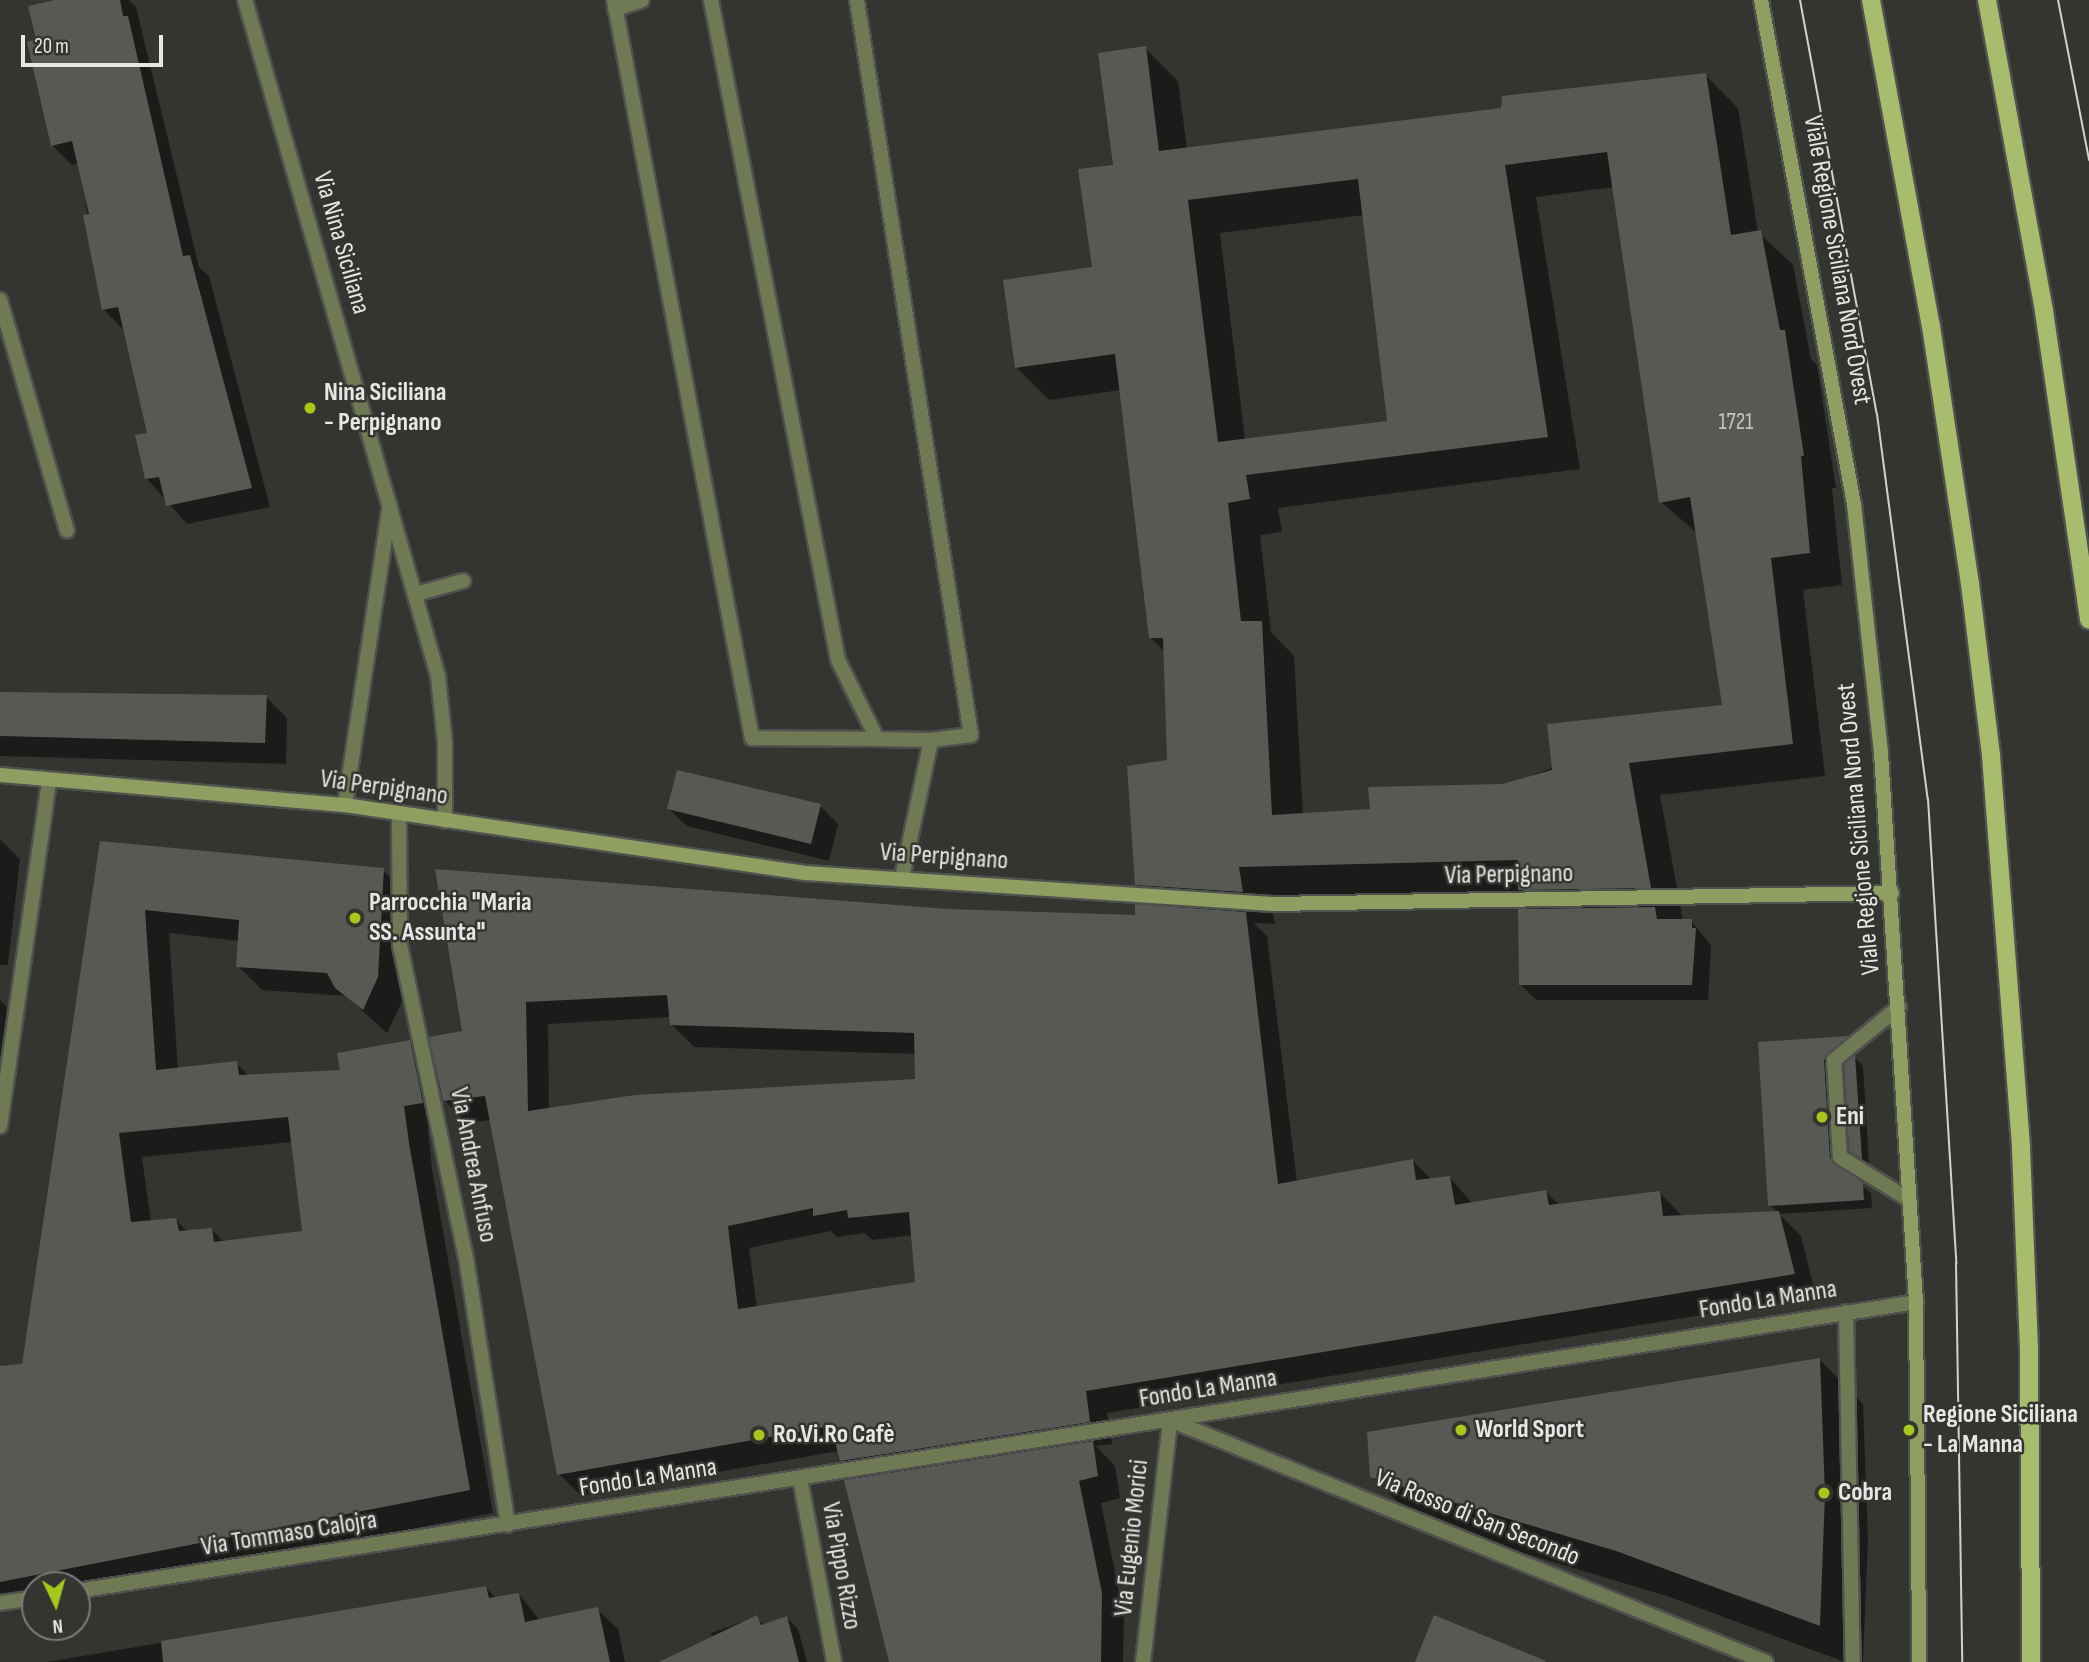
<!DOCTYPE html>
<meta charset="utf-8">
<style>
body{margin:0}
#map{position:relative;width:2089px;height:1662px;overflow:hidden;background:#343531;font-family:"Sofia Sans Condensed",sans-serif}
div>[style]{position:absolute}
[style*='--x']{left:calc(var(--x)*1px);top:calc(var(--y)*1px);width:calc(var(--w)*1px);rotate:calc(var(--a)*1deg)}
.shadow>*{inset:0;background:#0007}
.building>*{inset:0;background:#575955}
.roads{filter:drop-shadow(2px 0 #50514e) drop-shadow(-2px 0 #50514e) drop-shadow(0 2px #50514e) drop-shadow(0 -2px #50514e)}
.lane>*{height:14px;margin:-7px;padding:0 7px;transform-origin:7px;border-radius:7px;background:#6f7954}
.street>*{height:14px;margin:-7px;padding:0 7px;transform-origin:7px;border-radius:7px;background:#6f7954}
.secondary>*{height:14px;margin:-7px;padding:0 7px;transform-origin:7px;border-radius:7px;background:#8f9f62}
.primary>*{height:18px;margin:-9px;padding:0 9px;transform-origin:9px;border-radius:9px;background:#a8bc6d}
.tram>*{height:2px;margin:-1px;padding:0 1px;transform-origin:1px;border-radius:1px;background:#d1d2d0}
.dots>*{width:19px;height:19px;translate:-50% -50%;box-sizing:border-box;border:4px solid #343531;border-radius:50%}
span{translate:-50% -50%;white-space:nowrap;text-align:center;line-height:1.15;-webkit-text-stroke:5px #343531;paint-order:stroke}
.number-label{font-size:23px;color:#c2c4c1}
.number-label span{-webkit-text-stroke-width:0}
.street-label{font-size:26px;color:#e6e7e5}
.poi-label{font-size:26px;color:#e6e7e5;font-weight:700}
.left{translate:0 -50%;text-align:left}
.north{position:absolute;left:21px;top:1571px;width:70px;height:70px;box-sizing:border-box;background:#343531;border:2px solid #7b7c79;border-radius:50%;rotate:175deg;font-size:19px;font-weight:700;line-height:28px;text-align:center;color:#e6e7e5}
.north::after{content:'';display:block;margin:auto;width:24px;height:32px;background:#a8c71c;clip-path:polygon(50% 0,100% 100%,50% 72%,0 100%)}
.scale{position:absolute;left:21px;top:35px;width:142px;height:32px;box-sizing:border-box;border:4px solid #e6e7e5;border-top:0;padding-left:9px;font-size:21px;line-height:24px;white-space:nowrap;color:#e6e7e5;-webkit-text-stroke:5px #343531;paint-order:stroke}
</style>
<div id="map">
<div class="shadow">
<div style="clip-path:polygon(63px 0,129px 0,136px 7px,199px 267px,209px 276px,270px 507px,187px 524px,147px 479px,149px 434px,123px 329px,104px 310px,79px 163px,72px 165px,52px 145px,38px 41px)"></div>
<div style="clip-path:polygon(evenodd,1145px 48px,1178px 81px,1187px 149px,1503px 110px,1705px 75px,1738px 108px,1758px 232px,1793px 265px,1811px 359px,1817px 365px,1836px 488px,1832px 488px,1842px 585px,1803px 590px,1825px 776px,1660px 795px,1683px 921px,1691px 921px,1711px 945px,1708px 1000px,1536px 1000px,1521px 985px,1541px 911px,1523px 892px,1271px 899px,1275px 924px,1254px 923px,1267px 936px,1297px 1182px,1413px 1161px,1432px 1180px,1450px 1178px,1473px 1204px,1546px 1192px,1559px 1205px,1660px 1193px,1682px 1216px,1778px 1213px,1770px 1205px,1759px 1043px,1847px 1038px,1855px 1046px,1832px 1069px,1838px 1166px,1871px 1193px,1872px 1208px,1779px 1214px,1801px 1236px,1816px 1296px,1107px 1413px,1112px 1444px,1096px 1446px,1115px 1466px,1120px 1498px,1101px 1503px,1124px 1617px,1123px 1662px,890px 1662px,860px 1479px,841px 1461px,839px 1451px,581px 1496px,559px 1474px,491px 1120px,467px 1123px,440px 1096px,447px 1127px,428px 1129px,432px 1169px,493px 1513px,77px 1595px,77px 1585px,35px 1585px,35px 1604px,0 1610px,0 1460px,21px 1423px,101px 843px,383px 870px,407px 894px,402px 1002px,387px 1033px,346px 996px,262px 990px,238px 966px,239px 941px,169px 933px,178px 1070px,236px 1063px,249px 1076px,342px 1071px,410px 1042px,438px 1070px,464px 1032px,437px 870px,948px 910px,1136px 917px,1160px 908px,1137px 884px,1168px 761px,1165px 652px,1151px 638px,1121px 390px,1049px 400px,1016px 367px,1094px 268px,1145px 48px,1614px 187px,1661px 502px,1698px 534px,1724px 706px,1502px 786px,1372px 811px,1303px 815px,1294px 656px,1271px 632px,1260px 535px,1282px 532px,1278px 508px,1580px 469px,1536px 197px,1614px 187px,1145px 48px,1364px 215px,1389px 423px,1245px 440px,1220px 233px,1364px 215px,1145px 48px,671px 1017px,671px 1024px,694px 1047px,916px 1054px,916px 1081px,549px 1109px,548px 1024px,671px 1017px,1145px 48px,293px 1142px,304px 1233px,225px 1243px,211px 1229px,188px 1232px,176px 1220px,151px 1222px,142px 1157px,293px 1142px,1145px 48px,831px 1231px,837px 1237px,865px 1233px,872px 1240px,913px 1235px,917px 1283px,757px 1308px,749px 1248px,831px 1231px)"></div>
<div style="clip-path:polygon(0 694px,266px 697px,287px 718px,286px 764px,0 756px)"></div>
<div style="clip-path:polygon(820px 806px,838px 824px,829px 861px,687px 826px,669px 809px)"></div>
<div style="clip-path:polygon(0 839px,20px 859px,8px 965px,0 965px)"></div>
<div style="clip-path:polygon(0 1000px,7px 1007px,0 1071px)"></div>
<div style="clip-path:polygon(1855px 1058px,1863px 1066px,1869px 1165px,1851px 1151px)"></div>
<div style="clip-path:polygon(1820px 1360px,1863px 1404px,1868px 1539px,1863px 1662px,1845px 1662px,1667px 1596px,1416px 1521px,1372px 1476px)"></div>
<div style="clip-path:polygon(486px 1588px,497px 1599px,519px 1594px,540px 1621px,597px 1609px,618px 1629px,625px 1662px,47px 1662px)"></div>
<div style="clip-path:polygon(756px 1617px,765px 1626px,787px 1618px,798px 1629px,807px 1662px,717px 1662px,711px 1633px)"></div>
</div>
<div class="building">
<div style="clip-path:polygon(55px 0,120px 0,123px 16px,128px 16px,183px 256px,190px 255px,252px 488px,166px 506px,159px 477px,145px 479px,135px 435px,147px 433px,118px 307px,102px 310px,83px 215px,89px 214px,72px 141px,51px 146px,27px 42px,36px 39px,28px 6px)"></div>
<div style="clip-path:polygon(evenodd,1146px 46px,1159px 151px,1501px 108px,1502px 96px,1706px 73px,1731px 235px,1761px 230px,1780px 330px,1785px 330px,1804px 456px,1801px 456px,1810px 553px,1771px 558px,1793px 744px,1629px 763px,1651px 888px,1518px 890px,1518px 860px,1239px 867px,1243px 892px,1135px 885px,1127px 766px,1167px 760px,1163px 638px,1149px 638px,1115px 354px,1015px 368px,1003px 280px,1092px 267px,1078px 169px,1113px 165px,1098px 53px,1146px 46px,1607px 152px,1659px 503px,1690px 497px,1722px 705px,1547px 724px,1552px 770px,1502px 784px,1368px 787px,1370px 809px,1272px 815px,1262px 621px,1241px 621px,1228px 503px,1250px 499px,1246px 475px,1548px 437px,1505px 165px,1607px 152px,1146px 46px,1358px 179px,1387px 421px,1218px 442px,1188px 200px,1358px 179px)"></div>
<div style="clip-path:polygon(0 692px,267px 695px,265px 743px,0 736px)"></div>
<div style="clip-path:polygon(677px 770px,821px 804px,811px 844px,667px 809px)"></div>
<div style="clip-path:polygon(evenodd,100px 841px,384px 868px,378px 977px,363px 1010px,335px 988px,327px 973px,236px 967px,239px 920px,145px 910px,156px 1070px,237px 1061px,239px 1075px,340px 1070px,337px 1053px,410px 1040px,423px 1103px,404px 1106px,409px 1143px,470px 1490px,0 1582px,0 1366px,22px 1364px,100px 841px,288px 1117px,302px 1231px,214px 1242px,212px 1228px,179px 1231px,176px 1218px,131px 1222px,119px 1133px,288px 1117px)"></div>
<div style="clip-path:polygon(evenodd,435px 869px,948px 909px,1135px 915px,1135px 904px,1246px 912px,1278px 1184px,1413px 1159px,1416px 1180px,1450px 1176px,1455px 1205px,1546px 1190px,1549px 1205px,1660px 1191px,1663px 1216px,1779px 1211px,1795px 1274px,1086px 1391px,1090px 1422px,840px 1461px,831px 1426px,557px 1475px,485px 1096px,443px 1101px,429px 1037px,462px 1031px,435px 869px,667px 995px,670px 1025px,914px 1033px,915px 1079px,635px 1095px,528px 1111px,526px 1002px,667px 995px,435px 869px,813px 1208px,813px 1216px,847px 1210px,848px 1218px,909px 1212px,915px 1282px,738px 1309px,728px 1226px,813px 1208px)"></div>
<div style="clip-path:polygon(1655px 907px,1657px 919px,1692px 919px,1692px 928px,1696px 928px,1692px 985px,1519px 985px,1518px 909px)"></div>
<div style="clip-path:polygon(1848px 1036px,1824px 1060px,1830px 1158px,1863px 1183px,1864px 1200px,1768px 1206px,1758px 1042px)"></div>
<div style="clip-path:polygon(1855px 1055px,1862px 1159px,1849px 1151px,1844px 1064px)"></div>
<div style="clip-path:polygon(1820px 1358px,1825px 1494px,1820px 1626px,1616px 1551px,1370px 1477px,1367px 1432px)"></div>
<div style="clip-path:polygon(1093px 1441px,1098px 1476px,1079px 1481px,1102px 1593px,1101px 1662px,889px 1662px,844px 1480px)"></div>
<div style="clip-path:polygon(486px 1586px,489px 1598px,519px 1593px,525px 1622px,598px 1607px,610px 1662px,163px 1662px,161px 1641px)"></div>
<div style="clip-path:polygon(757px 1615px,761px 1625px,787px 1616px,799px 1662px,659px 1662px)"></div>
<div style="clip-path:polygon(1434px 1615px,1546px 1661px,1545px 1662px,1415px 1662px)"></div>
</div>
<div class="roads">
<div class="lane">
<div style="--x:614;--y:0;--w:751;--a:79.41"></div>
<div style="--x:752;--y:738;--w:125;--a:0.5"></div>
<div style="--x:711;--y:0;--w:672;--a:79.11"></div>
<div style="--x:838;--y:660;--w:88;--a:63.7"></div>
<div style="--x:877;--y:739;--w:54;--a:1.1"></div>
<div style="--x:931;--y:740;--w:40;--a:-7.1"></div>
<div style="--x:971;--y:735;--w:744;--a:-98.82"></div>
<div style="--x:615;--y:9;--w:28;--a:-18"></div>
<div style="--x:0;--y:300;--w:240;--a:73.8"></div>
<div style="--x:416;--y:594;--w:49;--a:-15.5"></div>
<div style="--x:902;--y:878;--w:141;--a:-78.1"></div>
<div style="--x:1899;--y:1007;--w:84;--a:140.8"></div>
<div style="--x:1834;--y:1060;--w:97;--a:86.5"></div>
<div style="--x:1840;--y:1157;--w:82;--a:31.6"></div>
</div>
<div class="street">
<div style="--x:245;--y:0;--w:703;--a:74.07"></div>
<div style="--x:438;--y:676;--w:67;--a:84"></div>
<div style="--x:445;--y:743;--w:78;--a:90"></div>
<div style="--x:345;--y:805;--w:303;--a:-81.5"></div>
<div style="--x:399;--y:814;--w:131;--a:89.6"></div>
<div style="--x:400;--y:945;--w:326;--a:78.1"></div>
<div style="--x:467;--y:1264;--w:264;--a:81.1"></div>
<div style="--x:0;--y:1126;--w:349;--a:-81.9"></div>
<div style="--x:1846;--y:1312;--w:350;--a:88.9"></div>
<div style="--x:800;--y:1478;--w:187;--a:79.5"></div>
<div style="--x:77;--y:1591;--w:1862;--a:-8.93"></div>
<div style="--x:0;--y:1603;--w:35;--a:-8"></div>
<div style="--x:1143;--y:1662;--w:244;--a:-83.6"></div>
<div style="--x:1170;--y:1420;--w:643;--a:22.1"></div>
</div>
<div class="secondary">
<div style="--x:1761;--y:0;--w:513;--a:79.55"></div>
<div style="--x:1854;--y:504;--w:250;--a:83.8"></div>
<div style="--x:1881;--y:753;--w:550;--a:86.35"></div>
<div style="--x:1916;--y:1302;--w:360;--a:89.5"></div>
<div style="--x:0;--y:775;--w:346;--a:5"></div>
<div style="--x:345;--y:805;--w:465;--a:8.4"></div>
<div style="--x:805;--y:873;--w:469;--a:3.8"></div>
<div style="--x:1273;--y:904;--w:619;--a:-1.02"></div>
</div>
<div class="primary">
<div style="--x:1871;--y:0;--w:331;--a:79.6"></div>
<div style="--x:1931;--y:326;--w:261;--a:81.4"></div>
<div style="--x:1970;--y:584;--w:173;--a:83"></div>
<div style="--x:1991;--y:756;--w:394;--a:85.6"></div>
<div style="--x:2021;--y:1149;--w:202;--a:87.7"></div>
<div style="--x:2029;--y:1351;--w:311;--a:89.6"></div>
<div style="--x:1987;--y:0;--w:316;--a:79.6"></div>
<div style="--x:2044;--y:311;--w:312;--a:81.7"></div>
</div>
</div>
<div class="tram">
<div style="--x:1800;--y:0;--w:421;--a:79.5"></div>
<div style="--x:1877;--y:414;--w:388;--a:82.5"></div>
<div style="--x:1928;--y:799;--w:465;--a:86.5"></div>
<div style="--x:1956;--y:1263;--w:399;--a:89.1"></div>
<div style="--x:2058;--y:0;--w:163;--a:79"></div>
</div>
<div class="dots">
<div style="left:310px;top:408px;background:#a8c71c"></div>
<div style="left:355px;top:918px;background:#a8c71c"></div>
<div style="left:1822px;top:1117px;background:#a8c71c"></div>
<div style="left:1461px;top:1430px;background:#a8c71c"></div>
<div style="left:1909px;top:1430px;background:#a8c71c"></div>
<div style="left:759px;top:1435px;background:#a8c71c"></div>
<div style="left:1824px;top:1493px;background:#a8c71c"></div>
</div>
<div class="number-label">
<span style="left:1736px;top:422px">1721</span>
</div>
<div class="street-label">
<span style="left:341px;top:243px;rotate:74deg">Via Nina Siciliana</span>
<span style="left:1837px;top:260px;rotate:80deg">Viale Regione Siciliana Nord Ovest</span>
<span style="left:384px;top:788px;rotate:8deg">Via Perpignano</span>
<span style="left:1859px;top:829px;rotate:-95deg">Viale Regione Siciliana Nord Ovest</span>
<span style="left:944px;top:857px;rotate:4deg">Via Perpignano</span>
<span style="left:1509px;top:875px;rotate:-1deg">Via Perpignano</span>
<span style="left:473px;top:1165px;rotate:79deg">Via Andrea Anfuso</span>
<span style="left:1768px;top:1300px;rotate:-9deg">Fondo La Manna</span>
<span style="left:1208px;top:1389px;rotate:-9deg">Fondo La Manna</span>
<span style="left:648px;top:1478px;rotate:-9deg">Fondo La Manna</span>
<span style="left:1477px;top:1518px;rotate:22deg">Via Rosso di San Secondo</span>
<span style="left:289px;top:1534px;rotate:-9deg">Via Tommaso Calojra</span>
<span style="left:1132px;top:1538px;rotate:-84deg">Via Eugenio Morici</span>
<span style="left:841px;top:1566px;rotate:80deg">Via Pippo Rizzo</span>
</div>
<div class="poi-label">
<span class="left" style="left:324px;top:408px">Nina Siciliana<br>- Perpignano</span>
<span class="left" style="left:369px;top:918px">Parrocchia "Maria<br>SS. Assunta"</span>
<span class="left" style="left:1836px;top:1117px">Eni</span>
<span class="left" style="left:1923px;top:1430px">Regione Siciliana<br>- La Manna</span>
<span class="left" style="left:1475px;top:1430px">World Sport</span>
<span class="left" style="left:773px;top:1435px">Ro.Vi.Ro Cafè</span>
<span class="left" style="left:1838px;top:1493px">Cobra</span>
</div>
<div class="north">N</div>
<div class="scale">20 m</div>
</div>
